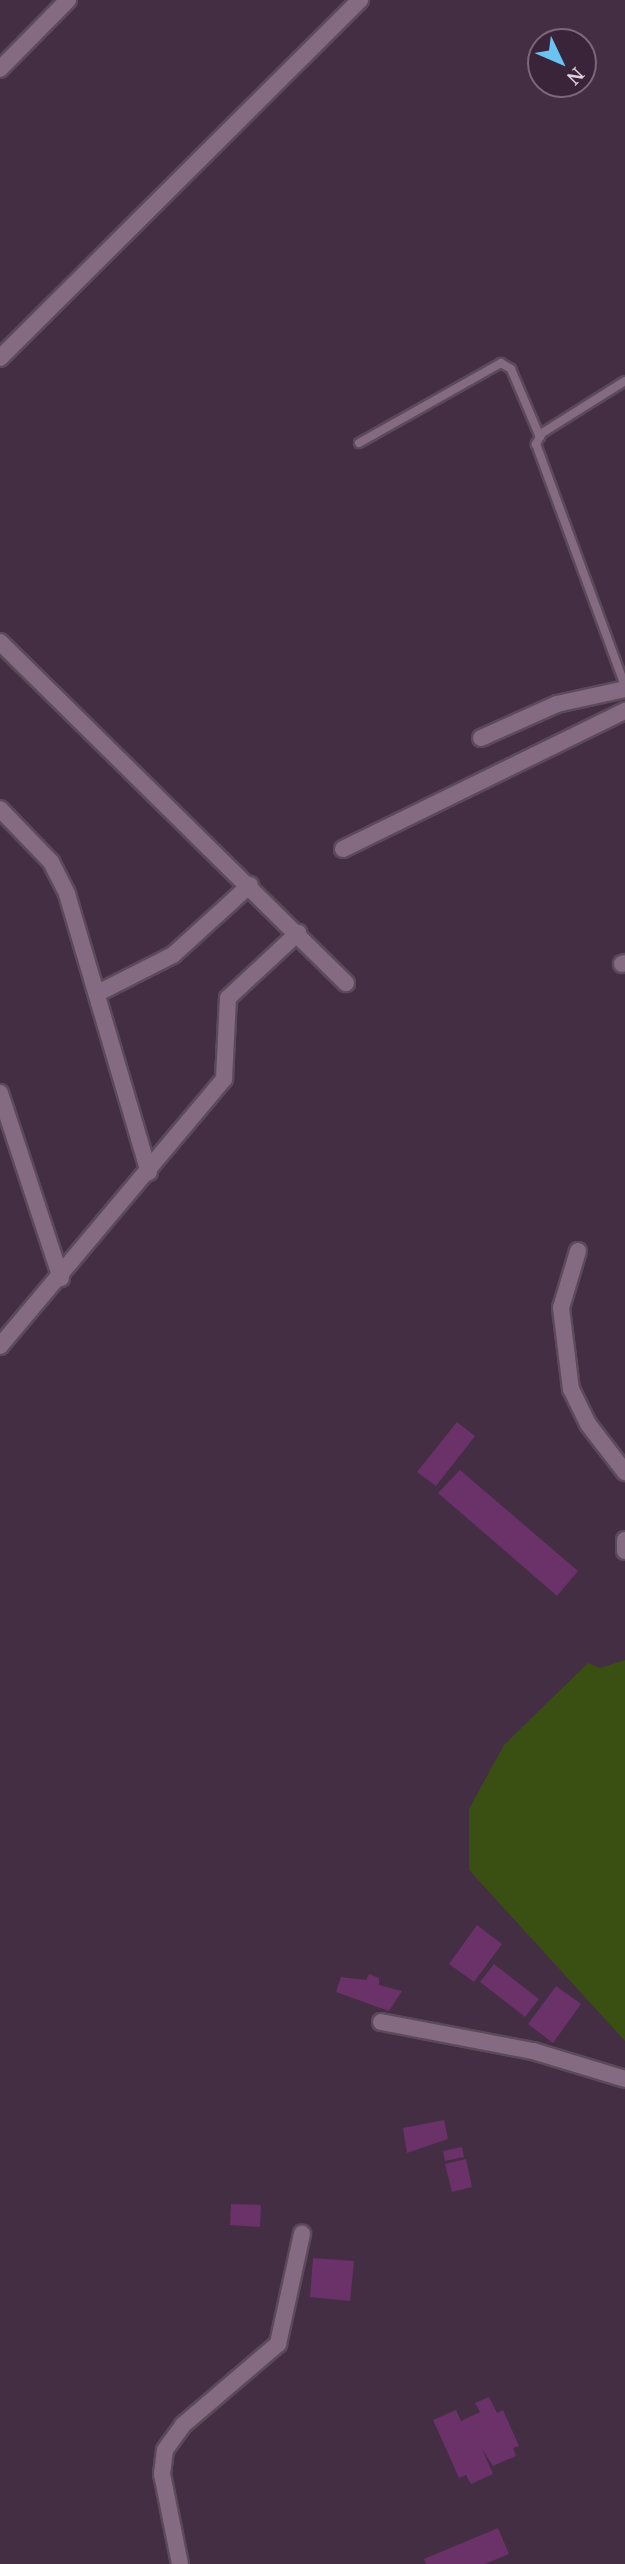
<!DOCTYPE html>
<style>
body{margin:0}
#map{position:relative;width:625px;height:2564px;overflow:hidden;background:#442e43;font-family:"Noto Serif",serif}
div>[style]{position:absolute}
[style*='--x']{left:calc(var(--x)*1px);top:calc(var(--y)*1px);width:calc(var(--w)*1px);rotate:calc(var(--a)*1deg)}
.green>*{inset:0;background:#3a4f12}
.building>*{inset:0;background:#6b3169}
.roads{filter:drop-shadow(2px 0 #5c4a5b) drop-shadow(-2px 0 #5c4a5b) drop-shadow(0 2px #5c4a5b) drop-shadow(0 -2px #5c4a5b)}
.service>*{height:8px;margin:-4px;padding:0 4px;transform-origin:4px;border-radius:4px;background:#846b82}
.minor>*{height:16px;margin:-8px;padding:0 8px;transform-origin:8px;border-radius:8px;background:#846b82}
span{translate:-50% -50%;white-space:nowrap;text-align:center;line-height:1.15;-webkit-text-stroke:6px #3a2439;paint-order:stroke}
.north{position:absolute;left:527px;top:28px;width:70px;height:70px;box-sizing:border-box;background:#3a2439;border:2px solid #7c687a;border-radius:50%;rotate:134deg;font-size:19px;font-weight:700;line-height:28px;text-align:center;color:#decfdc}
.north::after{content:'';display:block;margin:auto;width:24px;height:32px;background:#6ac3f1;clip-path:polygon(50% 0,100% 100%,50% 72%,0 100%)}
</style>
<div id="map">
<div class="green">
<div style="clip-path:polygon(625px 1660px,625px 2041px,469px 1870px,469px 1809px,504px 1745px,588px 1663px,600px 1668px)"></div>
</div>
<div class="building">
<div style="clip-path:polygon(457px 1422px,475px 1436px,436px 1486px,417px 1472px)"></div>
<div style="clip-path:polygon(460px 1470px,578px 1571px,557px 1596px,438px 1493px)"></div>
<div style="clip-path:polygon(477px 1925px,502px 1944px,474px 1982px,449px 1964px)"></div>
<div style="clip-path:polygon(494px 1964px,539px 1999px,525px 2017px,480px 1982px)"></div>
<div style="clip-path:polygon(369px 1974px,379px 1978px,379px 1985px,402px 1991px,389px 2011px,336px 1992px,341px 1977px,366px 1980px)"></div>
<div style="clip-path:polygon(556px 1986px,581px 2004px,553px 2043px,528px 2024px)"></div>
<div style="clip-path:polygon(444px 2120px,448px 2139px,407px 2153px,403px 2128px)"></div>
<div style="clip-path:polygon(462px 2147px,464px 2157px,445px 2161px,443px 2151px)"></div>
<div style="clip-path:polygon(466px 2159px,472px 2187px,452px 2192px,445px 2164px)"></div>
<div style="clip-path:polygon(231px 2204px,261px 2205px,260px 2227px,230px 2225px)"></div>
<div style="clip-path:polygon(313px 2258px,354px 2261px,350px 2301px,310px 2297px)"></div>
<div style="clip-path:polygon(489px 2397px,497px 2413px,503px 2410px,519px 2446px,513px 2448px,516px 2456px,493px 2466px,482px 2449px,493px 2474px,471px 2484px,466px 2475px,459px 2478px,433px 2420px,456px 2410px,461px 2421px,480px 2412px,475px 2403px)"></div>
<div style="clip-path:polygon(498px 2528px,509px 2554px,485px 2564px,426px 2564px,424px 2559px)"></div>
</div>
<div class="roads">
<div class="service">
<div style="--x:625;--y:381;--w:98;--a:147.9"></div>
<div style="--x:542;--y:433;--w:13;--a:119"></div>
<div style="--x:536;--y:444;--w:258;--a:69.8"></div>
<div style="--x:359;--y:443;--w:163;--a:-29.4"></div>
<div style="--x:501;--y:363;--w:12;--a:31"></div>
<div style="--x:511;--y:369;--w:74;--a:66.9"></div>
</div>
<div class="minor">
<div style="--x:0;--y:69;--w:97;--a:-45.4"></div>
<div style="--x:0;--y:358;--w:508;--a:-44.84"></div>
<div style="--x:0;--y:642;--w:486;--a:44.6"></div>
<div style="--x:481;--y:738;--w:83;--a:-24.1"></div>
<div style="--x:557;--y:704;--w:70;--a:-12.4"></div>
<div style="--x:0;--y:809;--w:74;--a:46.1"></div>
<div style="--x:51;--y:862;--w:36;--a:63"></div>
<div style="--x:67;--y:894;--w:290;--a:73.6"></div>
<div style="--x:343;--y:849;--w:314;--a:-26.1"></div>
<div style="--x:622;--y:964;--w:3;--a:-18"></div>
<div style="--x:100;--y:992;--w:82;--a:-26.9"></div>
<div style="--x:173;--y:955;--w:104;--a:-42.3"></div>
<div style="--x:0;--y:1093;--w:195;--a:71.8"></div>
<div style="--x:578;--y:1251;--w:59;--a:106.6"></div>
<div style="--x:561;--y:1308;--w:82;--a:83"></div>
<div style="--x:571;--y:1389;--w:39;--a:64"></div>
<div style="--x:588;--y:1424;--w:61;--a:52.4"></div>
<div style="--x:0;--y:1346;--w:349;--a:-50"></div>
<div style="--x:224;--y:1079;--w:81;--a:-87.2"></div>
<div style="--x:228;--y:998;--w:96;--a:-42.9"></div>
<div style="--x:625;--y:1540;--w:11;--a:90"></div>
<div style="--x:381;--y:2022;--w:155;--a:10.8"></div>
<div style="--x:533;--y:2051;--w:96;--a:16.9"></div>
<div style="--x:180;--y:2564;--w:92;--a:-101.3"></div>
<div style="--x:162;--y:2474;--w:24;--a:-83"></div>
<div style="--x:165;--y:2450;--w:31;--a:-54"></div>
<div style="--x:183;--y:2425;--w:125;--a:-40.5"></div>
<div style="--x:278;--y:2344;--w:113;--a:-77.7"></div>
</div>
</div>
<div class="north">N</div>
</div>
